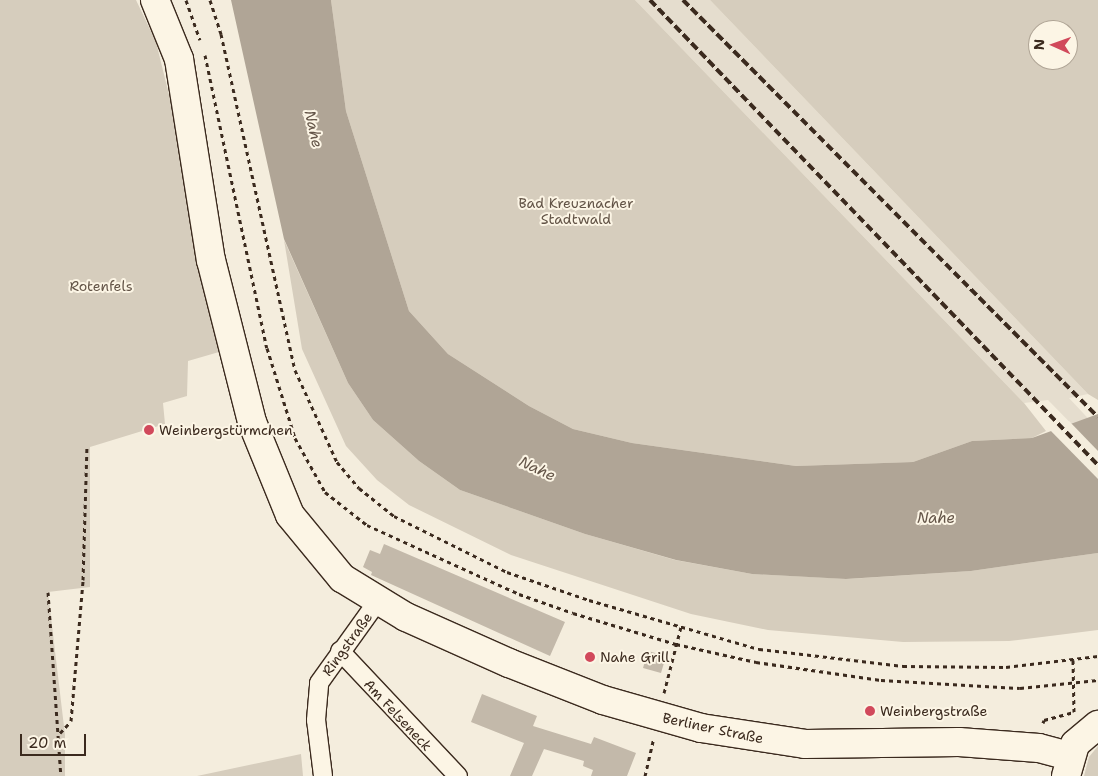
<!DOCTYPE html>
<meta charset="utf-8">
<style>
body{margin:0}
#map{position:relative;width:1098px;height:776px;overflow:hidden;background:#f4eddd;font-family:"Shantell Sans",sans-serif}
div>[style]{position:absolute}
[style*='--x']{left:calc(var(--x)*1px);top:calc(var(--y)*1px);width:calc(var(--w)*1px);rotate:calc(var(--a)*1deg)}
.built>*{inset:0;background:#e5ddce}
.green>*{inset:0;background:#d6cdbd}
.water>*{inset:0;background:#b0a596}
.pier>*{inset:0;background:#f4eddd}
.building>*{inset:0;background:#c3b9aa}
.path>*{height:3px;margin-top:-1.5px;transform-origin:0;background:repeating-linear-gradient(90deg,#3b2a1e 0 4px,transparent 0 8px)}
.roads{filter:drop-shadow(1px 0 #3b2a1e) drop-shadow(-1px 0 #3b2a1e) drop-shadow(0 1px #3b2a1e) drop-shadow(0 -1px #3b2a1e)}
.minor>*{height:18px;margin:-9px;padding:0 9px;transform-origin:9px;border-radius:9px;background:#fcf5e5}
.primary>*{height:28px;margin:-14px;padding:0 14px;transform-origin:14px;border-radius:14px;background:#fcf5e5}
.rail>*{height:4px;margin-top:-2px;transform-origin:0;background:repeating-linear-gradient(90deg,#3b2a1e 0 8px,transparent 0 12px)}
.dots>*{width:14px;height:14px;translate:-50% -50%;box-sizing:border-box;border:2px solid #fcf5e5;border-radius:50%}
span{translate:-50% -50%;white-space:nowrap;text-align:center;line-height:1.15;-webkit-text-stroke:4px #fcf5e5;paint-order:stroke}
.park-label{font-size:14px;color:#625346}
.poi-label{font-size:14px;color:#3b2a1e}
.left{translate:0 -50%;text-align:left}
.street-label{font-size:14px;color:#3b2a1e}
.water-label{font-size:15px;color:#645548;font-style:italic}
.north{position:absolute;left:1028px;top:20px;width:50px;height:50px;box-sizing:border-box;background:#fcf5e5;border:1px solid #afa495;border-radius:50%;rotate:272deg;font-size:14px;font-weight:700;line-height:20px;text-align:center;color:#3b2a1e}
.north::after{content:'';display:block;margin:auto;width:18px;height:22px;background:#d1495b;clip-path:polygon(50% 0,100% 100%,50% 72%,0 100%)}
.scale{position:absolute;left:20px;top:734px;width:66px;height:22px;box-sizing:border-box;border:2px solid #3b2a1e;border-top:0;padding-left:6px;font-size:15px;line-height:18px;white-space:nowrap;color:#3b2a1e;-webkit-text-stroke:4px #fcf5e5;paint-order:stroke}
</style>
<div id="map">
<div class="built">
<div style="clip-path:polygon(635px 0,710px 0,1088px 394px,1069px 398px,1098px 429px,1098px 451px,1048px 400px,1024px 403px)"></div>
</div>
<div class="green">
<div style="clip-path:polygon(0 0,136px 0,156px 42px,174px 115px,219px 352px,188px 361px,187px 396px,163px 403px,165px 424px,90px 447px,90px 587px,48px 592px,65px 735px,65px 776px,0 776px)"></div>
<div style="clip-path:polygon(331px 0,635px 0,1024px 403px,1046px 431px,1032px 438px,972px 441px,913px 462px,796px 466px,632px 443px,573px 429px,529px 406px,448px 354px,409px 311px,346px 111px)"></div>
<div style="clip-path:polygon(evenodd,710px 0,1098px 0,1098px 400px,1088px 394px,710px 0,1038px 30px,1068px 30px,1068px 60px,1038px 60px,1038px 30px)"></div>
<div style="clip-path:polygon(284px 240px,348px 383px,373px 420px,419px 461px,460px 490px,585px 534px,675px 560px,752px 574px,848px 579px,971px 571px,1098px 553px,1098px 630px,1009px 641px,903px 642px,768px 630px,691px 614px,511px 555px,409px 505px,377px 480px,346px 446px,302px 349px)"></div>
<div style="clip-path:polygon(1098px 746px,1098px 776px,1084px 776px,1089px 757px)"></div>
<div style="clip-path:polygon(301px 754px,303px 776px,197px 776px)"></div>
</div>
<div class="water">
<div style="clip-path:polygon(231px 0,331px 0,346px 111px,409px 311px,448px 354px,529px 406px,573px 429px,632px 443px,796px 466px,913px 462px,972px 441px,1032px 438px,1098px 414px,1098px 553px,971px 571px,846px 579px,752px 574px,676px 560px,585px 534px,460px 490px,419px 461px,373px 420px,348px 383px,284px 239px)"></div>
</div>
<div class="pier">
<div style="clip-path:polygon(1069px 421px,1098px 451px,1098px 479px,1048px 428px)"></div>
</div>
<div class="building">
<div style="clip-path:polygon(384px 544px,565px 622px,550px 656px,371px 575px,372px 572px,363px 567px,370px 550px,380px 554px)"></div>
<div style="clip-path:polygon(648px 651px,666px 656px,661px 673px,643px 668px)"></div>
<div style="clip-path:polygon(482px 694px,537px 716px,533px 726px,591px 744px,594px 737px,636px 753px,627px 776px,591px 776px,593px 770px,583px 766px,584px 761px,544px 749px,532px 776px,510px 776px,524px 743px,471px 722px)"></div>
</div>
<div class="path">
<div style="--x:186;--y:0;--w:42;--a:70.7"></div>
<div style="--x:210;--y:0;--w:36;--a:72"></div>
<div style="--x:221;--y:34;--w:344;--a:77.6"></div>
<div style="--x:295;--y:370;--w:101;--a:65.5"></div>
<div style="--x:337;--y:462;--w:34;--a:50"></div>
<div style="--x:359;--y:488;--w:45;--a:38.7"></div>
<div style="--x:394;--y:516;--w:126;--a:26.4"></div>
<div style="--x:507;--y:572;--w:87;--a:18.9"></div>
<div style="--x:589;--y:600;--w:177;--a:16.1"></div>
<div style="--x:759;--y:649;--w:145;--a:6.7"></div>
<div style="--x:903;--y:666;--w:103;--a:0.6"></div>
<div style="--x:1006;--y:667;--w:93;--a:-6.8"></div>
<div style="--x:205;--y:55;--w:299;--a:78.1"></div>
<div style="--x:267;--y:348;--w:94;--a:72.7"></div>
<div style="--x:295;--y:438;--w:62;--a:60.9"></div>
<div style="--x:325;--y:492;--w:53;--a:38.2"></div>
<div style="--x:367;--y:525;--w:167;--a:24.4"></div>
<div style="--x:519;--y:594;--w:57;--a:19.4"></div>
<div style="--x:573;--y:613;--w:108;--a:16.8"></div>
<div style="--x:676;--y:644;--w:82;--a:12.7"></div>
<div style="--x:756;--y:662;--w:126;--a:8.2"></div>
<div style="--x:881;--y:680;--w:139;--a:3.3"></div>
<div style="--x:1020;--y:688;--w:78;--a:-5.9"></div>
<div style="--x:48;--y:592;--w:184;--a:86"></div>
<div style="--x:664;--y:693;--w:68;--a:-75.6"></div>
<div style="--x:1043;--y:723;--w:3;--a:-72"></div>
<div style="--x:1044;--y:720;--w:31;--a:-15"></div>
<div style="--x:1074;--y:712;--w:52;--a:-91.1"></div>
<div style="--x:60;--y:733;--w:16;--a:-47"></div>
<div style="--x:71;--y:721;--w:142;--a:-85.1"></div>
<div style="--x:83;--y:580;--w:135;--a:-88.3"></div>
<div style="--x:645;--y:776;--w:37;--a:-77"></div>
</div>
<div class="roads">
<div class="minor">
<div style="--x:340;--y:651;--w:172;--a:46.7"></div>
<div style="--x:323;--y:776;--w:56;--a:-97.1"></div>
<div style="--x:316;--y:720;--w:37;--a:-85"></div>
<div style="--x:319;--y:683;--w:100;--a:-54.4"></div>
</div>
<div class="primary">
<div style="--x:155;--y:0;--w:64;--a:67.9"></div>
<div style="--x:179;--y:59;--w:204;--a:81"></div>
<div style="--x:211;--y:260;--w:167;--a:75.8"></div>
<div style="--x:252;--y:422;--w:100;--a:67.8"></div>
<div style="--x:290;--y:515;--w:82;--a:50.5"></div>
<div style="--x:342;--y:578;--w:75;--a:31.4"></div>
<div style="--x:406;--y:617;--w:113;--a:24.1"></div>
<div style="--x:509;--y:663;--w:101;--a:21.5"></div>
<div style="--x:603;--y:700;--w:102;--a:15.9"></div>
<div style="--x:701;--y:728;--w:105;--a:8.7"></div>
<div style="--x:805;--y:744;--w:154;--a:-0.7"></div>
<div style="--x:959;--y:742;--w:80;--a:4.3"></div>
<div style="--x:1039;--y:748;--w:31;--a:15"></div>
<div style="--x:1066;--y:776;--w:33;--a:-74"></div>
<div style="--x:1075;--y:744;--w:30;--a:-40"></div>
</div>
</div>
<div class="rail">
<div style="--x:650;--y:0;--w:646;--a:46.07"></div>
<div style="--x:683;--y:0;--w:588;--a:45.14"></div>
</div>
<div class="dots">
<div style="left:149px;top:430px;background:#d1495b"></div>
<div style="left:590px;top:657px;background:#d1495b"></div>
<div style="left:870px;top:711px;background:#d1495b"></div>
</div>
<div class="park-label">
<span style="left:576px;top:211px">Bad Kreuznacher<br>Stadtwald</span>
<span style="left:101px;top:286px">Rotenfels</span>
</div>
<div class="poi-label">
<span class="left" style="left:159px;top:430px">Weinbergstürmchen</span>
<span class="left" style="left:600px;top:657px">Nahe Grill</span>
<span class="left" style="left:880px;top:711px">Weinbergstraße</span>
</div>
<div class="street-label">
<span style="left:347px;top:644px;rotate:-54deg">Ringstraße</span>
<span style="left:398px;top:715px;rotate:47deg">Am Felseneck</span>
<span style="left:713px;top:728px;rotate:12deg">Berliner Straße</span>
</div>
<div class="water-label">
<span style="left:313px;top:129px;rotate:77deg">Nahe</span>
<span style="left:537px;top:469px;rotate:25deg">Nahe</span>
<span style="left:936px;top:519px">Nahe</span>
</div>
<div class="north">N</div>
<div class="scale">20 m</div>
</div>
